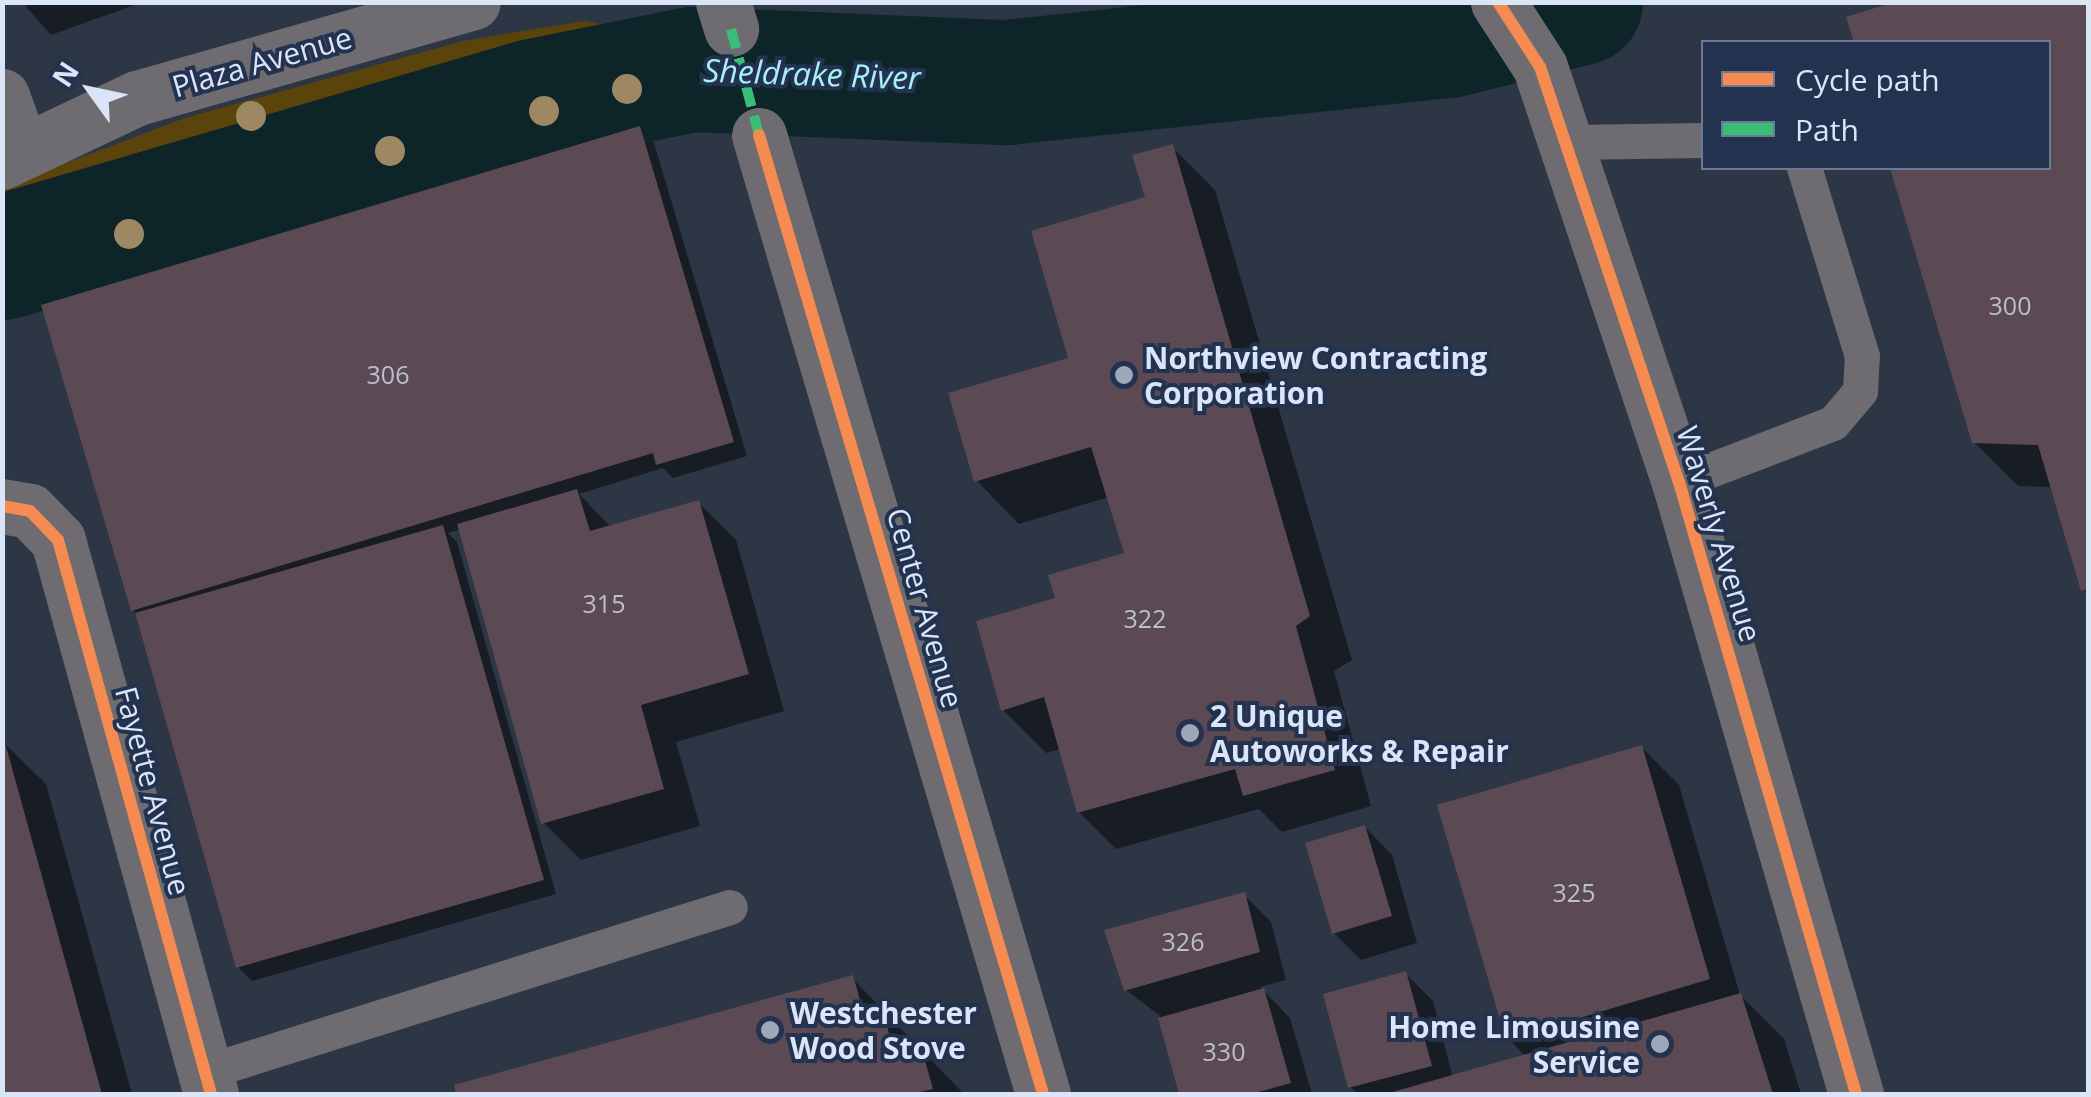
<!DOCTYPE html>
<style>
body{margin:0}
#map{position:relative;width:2091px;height:1097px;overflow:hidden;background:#2d3645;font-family:"Open Sans",sans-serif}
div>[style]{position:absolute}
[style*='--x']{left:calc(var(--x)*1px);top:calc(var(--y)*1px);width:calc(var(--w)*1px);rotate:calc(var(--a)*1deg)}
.green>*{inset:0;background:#5b440c}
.shadow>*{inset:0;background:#0007}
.river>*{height:125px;margin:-62.5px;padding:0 62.5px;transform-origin:62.5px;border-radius:62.5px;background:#0d2528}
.building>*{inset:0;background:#5b4a53}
.lane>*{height:35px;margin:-17.5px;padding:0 17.5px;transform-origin:17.5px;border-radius:17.5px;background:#6e6c71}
.street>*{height:55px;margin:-27.5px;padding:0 27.5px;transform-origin:27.5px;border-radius:27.5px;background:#6e6c71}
.quiet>*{height:10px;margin-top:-5px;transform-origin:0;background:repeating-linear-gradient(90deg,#3abd76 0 20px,transparent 0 30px)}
.cycleway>*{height:12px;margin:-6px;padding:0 6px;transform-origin:6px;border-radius:6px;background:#f68b52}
.trees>*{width:30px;height:30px;margin:-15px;border-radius:50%;background:#9d8863}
.dots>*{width:28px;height:28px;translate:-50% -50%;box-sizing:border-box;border:5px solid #23334f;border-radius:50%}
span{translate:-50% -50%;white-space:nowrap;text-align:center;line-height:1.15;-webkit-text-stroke:8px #23334f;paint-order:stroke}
.number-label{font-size:25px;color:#bbbecf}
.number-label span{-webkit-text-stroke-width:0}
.street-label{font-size:30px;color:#dbe5f8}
.poi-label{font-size:30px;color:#dbe5f8;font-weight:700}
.left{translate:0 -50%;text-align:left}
.right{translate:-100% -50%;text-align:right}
.water-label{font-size:32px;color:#a6f1f7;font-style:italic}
.frame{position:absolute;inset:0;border:5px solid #dbe5f8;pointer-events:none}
.legend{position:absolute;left:1701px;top:40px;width:350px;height:130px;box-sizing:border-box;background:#23334f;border:2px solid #6d7a93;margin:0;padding:12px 18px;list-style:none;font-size:30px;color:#dbe5f8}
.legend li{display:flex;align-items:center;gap:20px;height:50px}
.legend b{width:50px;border:2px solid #6d7a93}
.north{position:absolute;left:40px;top:40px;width:100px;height:100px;-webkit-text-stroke:8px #23334f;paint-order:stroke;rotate:303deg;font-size:28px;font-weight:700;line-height:40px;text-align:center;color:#dbe5f8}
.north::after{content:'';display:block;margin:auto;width:35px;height:45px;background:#dbe5f8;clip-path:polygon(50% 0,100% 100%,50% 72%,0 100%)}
</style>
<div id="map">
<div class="green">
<div style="clip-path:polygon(585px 21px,641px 32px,683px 62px,734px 130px,641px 100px,29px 276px,3px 295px,3px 187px,185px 118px,463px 41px)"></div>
</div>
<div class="shadow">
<div style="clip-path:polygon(22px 2px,143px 2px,51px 35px)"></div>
<div style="clip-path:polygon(1902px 2px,2088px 2px,2088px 595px,2052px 487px,2018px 486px,1974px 442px,1893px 168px,2048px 168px,2048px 42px,1856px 42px,1849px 18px)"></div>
<div style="clip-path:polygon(640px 128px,654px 143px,747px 456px,673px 478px,663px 468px,579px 494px,612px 528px,699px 503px,736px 540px,784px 711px,676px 742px,700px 826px,581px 860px,544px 823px,462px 529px,448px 533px,457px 542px,556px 894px,252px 981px,238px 967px,134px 610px)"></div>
<div style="clip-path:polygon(1172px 147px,1215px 190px,1352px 660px,1334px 671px,1371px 806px,1282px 832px,1259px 809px,1116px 849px,1079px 812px,1061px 749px,1046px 753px,1003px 710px,1058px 600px,1127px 555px,1109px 497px,1019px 524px,976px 480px,1071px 359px)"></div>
<div style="clip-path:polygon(2px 741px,46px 784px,132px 1094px,2px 1094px)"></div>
<div style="clip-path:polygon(1642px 748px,1679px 785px,1740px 995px,1784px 1039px,1801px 1094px,1358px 1094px,1350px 1087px,1406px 974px,1433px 1001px,1453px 1078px,1526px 1057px,1508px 1038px)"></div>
<div style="clip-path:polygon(1365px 827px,1392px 855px,1417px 943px,1361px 960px,1334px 933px)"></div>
<div style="clip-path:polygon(1244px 895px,1271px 922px,1286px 980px,1260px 987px,1290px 1018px,1312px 1094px,1181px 1094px,1159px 1015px,1126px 990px)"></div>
<div style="clip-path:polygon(852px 978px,964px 1094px,459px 1094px,457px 1087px)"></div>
</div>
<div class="river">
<div style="--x:2;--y:257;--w:553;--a:-16.37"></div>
<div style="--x:533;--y:101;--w:162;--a:-11.4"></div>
<div style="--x:692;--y:69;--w:315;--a:2.4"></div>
<div style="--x:1007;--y:82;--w:443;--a:-6.1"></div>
<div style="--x:1448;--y:35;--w:136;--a:-14"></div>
</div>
<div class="building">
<div style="clip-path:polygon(1894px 2px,2088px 2px,2088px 588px,2081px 591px,2038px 445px,1972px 443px,1890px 168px,2048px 168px,2048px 42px,1854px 42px,1846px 17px)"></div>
<div style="clip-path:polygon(640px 126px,734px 442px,656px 465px,653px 453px,131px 611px,41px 305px)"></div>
<div style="clip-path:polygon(1173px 144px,1310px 616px,1296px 626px,1335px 770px,1243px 796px,1235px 769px,1077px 813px,1044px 697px,1001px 711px,976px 621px,1055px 598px,1048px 575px,1124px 553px,1091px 447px,974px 482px,948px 393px,1068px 358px,1031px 231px,1145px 197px,1132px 155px)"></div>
<div style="clip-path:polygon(577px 489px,590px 531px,699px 500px,749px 674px,641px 705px,664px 789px,541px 824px,457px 524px)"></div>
<div style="clip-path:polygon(443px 525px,544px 880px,236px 968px,135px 613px)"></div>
<div style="clip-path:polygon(2px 739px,4px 739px,102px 1094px,2px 1094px)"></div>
<div style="clip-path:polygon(1642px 745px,1710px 979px,1506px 1040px,1437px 805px)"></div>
<div style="clip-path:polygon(1365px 825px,1392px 916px,1332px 934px,1305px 843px)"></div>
<div style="clip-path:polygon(1245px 892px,1260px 952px,1124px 991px,1104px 930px)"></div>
<div style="clip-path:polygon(1406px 971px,1432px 1066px,1348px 1088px,1323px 994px)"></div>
<div style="clip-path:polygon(853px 975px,865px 1018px,883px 1013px,894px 1050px,920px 1043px,933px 1089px,911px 1094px,456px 1094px,454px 1085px)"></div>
<div style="clip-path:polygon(1264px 988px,1291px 1083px,1251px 1094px,1179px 1094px,1158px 1018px)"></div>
<div style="clip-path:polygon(1741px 993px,1773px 1094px,1389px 1094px,1389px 1093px)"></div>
</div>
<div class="lane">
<div style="--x:1567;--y:142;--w:137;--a:-0.8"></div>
<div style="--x:1679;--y:482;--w:165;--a:-21"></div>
<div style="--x:1833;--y:423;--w:42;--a:-49.8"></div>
<div style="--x:1860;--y:391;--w:35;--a:-87"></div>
<div style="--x:1862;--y:356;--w:197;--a:-107.1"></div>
<div style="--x:205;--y:1072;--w:550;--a:-17.45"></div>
</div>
<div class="street">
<div style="--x:723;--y:2;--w:28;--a:73"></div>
<div style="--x:1498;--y:2;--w:77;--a:57.1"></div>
<div style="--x:1540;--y:67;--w:438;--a:71.5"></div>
<div style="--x:1679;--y:482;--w:637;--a:73.87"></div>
<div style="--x:2;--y:96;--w:59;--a:70.3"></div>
<div style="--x:759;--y:135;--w:1000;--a:73.5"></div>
<div style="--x:2;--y:162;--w:149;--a:-25.4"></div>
<div style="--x:137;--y:98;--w:349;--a:-15.9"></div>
<div style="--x:2;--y:506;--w:28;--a:10"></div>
<div style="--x:30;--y:511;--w:40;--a:46"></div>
<div style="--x:58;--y:540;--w:575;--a:74.56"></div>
</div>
<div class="quiet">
<div style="--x:731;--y:29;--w:110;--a:75.2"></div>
</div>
<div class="cycleway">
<div style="--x:1498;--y:2;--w:77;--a:57.1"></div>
<div style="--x:1540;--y:67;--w:438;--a:71.5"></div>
<div style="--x:1679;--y:482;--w:637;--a:73.87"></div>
<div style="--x:759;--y:135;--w:1000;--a:73.5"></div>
<div style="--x:2;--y:506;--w:28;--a:10"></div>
<div style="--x:30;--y:511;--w:40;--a:46"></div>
<div style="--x:58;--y:540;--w:575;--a:74.56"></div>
</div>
<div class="trees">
<div style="left:627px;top:89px"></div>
<div style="left:544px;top:111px"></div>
<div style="left:251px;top:116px"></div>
<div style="left:390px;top:151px"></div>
<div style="left:129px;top:234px"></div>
</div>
<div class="dots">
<div style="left:1124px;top:375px;background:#9ea8b9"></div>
<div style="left:1190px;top:733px;background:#9ea8b9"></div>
<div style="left:770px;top:1030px;background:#9ea8b9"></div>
<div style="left:1660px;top:1044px;background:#9ea8b9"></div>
</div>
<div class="number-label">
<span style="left:2010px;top:305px">300</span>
<span style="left:388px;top:374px">306</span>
<span style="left:604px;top:603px">315</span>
<span style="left:1145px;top:618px">322</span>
<span style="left:1574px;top:892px">325</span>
<span style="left:1183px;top:941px">326</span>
<span style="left:1224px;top:1051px">330</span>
</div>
<div class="street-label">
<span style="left:262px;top:62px;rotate:-16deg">Plaza Avenue</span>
<span style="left:1719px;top:534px;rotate:73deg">Waverly Avenue</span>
<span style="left:925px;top:608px;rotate:74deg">Center Avenue</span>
<span style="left:153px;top:791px;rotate:75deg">Fayette Avenue</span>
</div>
<div class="poi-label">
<span class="left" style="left:1144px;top:375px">Northview Contracting<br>Corporation</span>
<span class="left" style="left:1210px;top:733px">2 Unique<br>Autoworks &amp; Repair</span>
<span class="left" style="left:790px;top:1030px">Westchester<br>Wood Stove</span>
<span class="right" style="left:1640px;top:1044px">Home Limousine<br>Service</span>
</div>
<div class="water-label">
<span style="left:812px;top:74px;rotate:2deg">Sheldrake River</span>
</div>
<div class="frame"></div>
<ul class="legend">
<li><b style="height:12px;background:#f68b52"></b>Cycle path</li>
<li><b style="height:12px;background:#3abd76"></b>Path</li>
</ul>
<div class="north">N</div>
</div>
